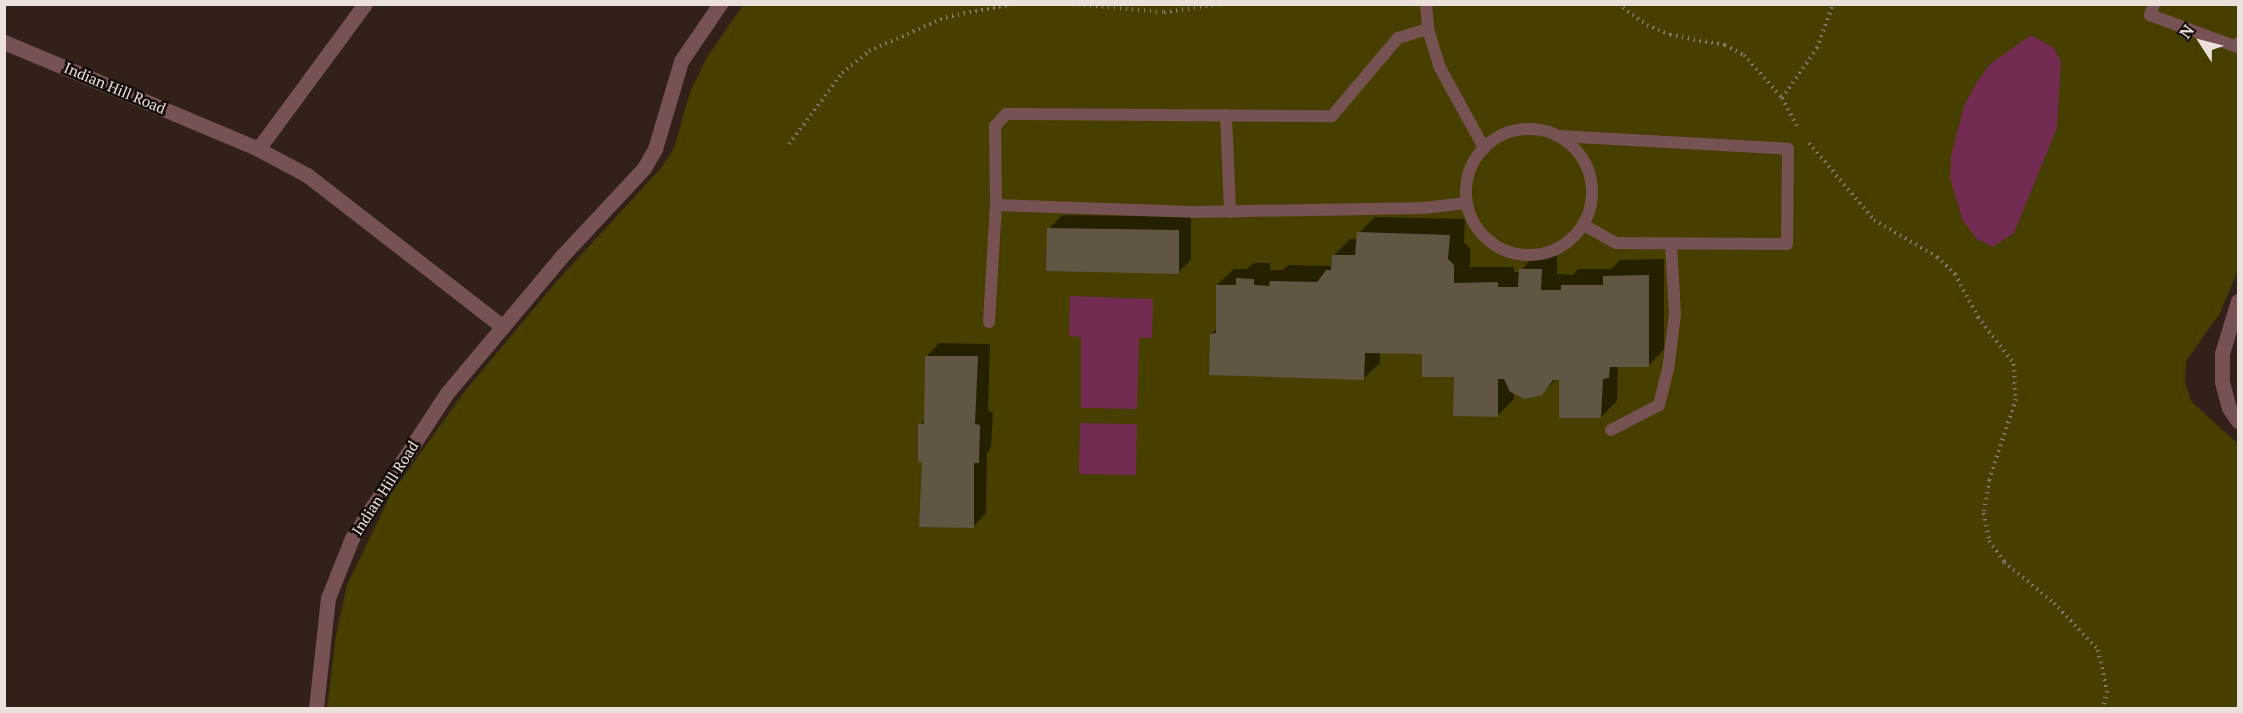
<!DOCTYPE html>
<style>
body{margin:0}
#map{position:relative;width:2243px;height:713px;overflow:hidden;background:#322119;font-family:"PT Serif",serif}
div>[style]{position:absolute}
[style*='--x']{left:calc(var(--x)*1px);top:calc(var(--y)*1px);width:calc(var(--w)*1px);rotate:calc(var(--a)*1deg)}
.green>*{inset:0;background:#463f00}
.water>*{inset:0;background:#722c51}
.shadow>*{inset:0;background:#0007}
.building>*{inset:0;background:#615544}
.path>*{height:4px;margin-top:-2px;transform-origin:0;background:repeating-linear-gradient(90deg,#887a73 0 1.5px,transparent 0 6px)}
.service>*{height:12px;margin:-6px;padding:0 6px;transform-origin:6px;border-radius:6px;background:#765252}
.service>.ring{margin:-6px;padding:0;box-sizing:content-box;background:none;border:12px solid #765252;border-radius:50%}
.minor>*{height:15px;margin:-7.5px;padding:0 7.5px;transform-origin:7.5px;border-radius:7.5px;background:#765252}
span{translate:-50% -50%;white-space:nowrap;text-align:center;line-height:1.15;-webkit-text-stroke:5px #140d09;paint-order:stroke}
.street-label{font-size:15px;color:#ece0da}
.frame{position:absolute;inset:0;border:6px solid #ece0da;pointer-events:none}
.north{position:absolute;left:2171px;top:12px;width:60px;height:60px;-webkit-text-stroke:4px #140d09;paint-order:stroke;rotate:306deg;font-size:16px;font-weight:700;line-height:24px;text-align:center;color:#ece0da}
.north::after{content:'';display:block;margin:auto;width:21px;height:27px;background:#ece0da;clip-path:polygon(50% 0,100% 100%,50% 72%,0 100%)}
</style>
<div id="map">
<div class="green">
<div style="clip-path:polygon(743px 5px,2238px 5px,2238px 270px,2220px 313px,2186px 361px,2185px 382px,2191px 401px,2238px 444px,2238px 708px,327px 708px,336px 635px,347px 585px,391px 494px,465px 391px,557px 281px,662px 167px,674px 148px,690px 92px,707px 57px)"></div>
</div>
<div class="water">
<div style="clip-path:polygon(2031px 35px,2054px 48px,2061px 62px,2057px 128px,2014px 233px,1993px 247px,1977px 239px,1963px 221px,1950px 178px,1951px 156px,1964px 106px,1975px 85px,1989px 65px)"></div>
<div style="clip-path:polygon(1070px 296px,1153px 299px,1152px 338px,1139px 338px,1137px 409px,1081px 408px,1081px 337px,1069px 336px)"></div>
<div style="clip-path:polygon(1080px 423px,1137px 424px,1136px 475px,1079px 474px)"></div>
</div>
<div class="shadow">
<div style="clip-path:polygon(1062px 215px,1191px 217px,1191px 260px,1178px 273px,1049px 229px)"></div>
<div style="clip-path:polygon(1375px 217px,1465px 219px,1464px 242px,1470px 248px,1470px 267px,1514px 267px,1514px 272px,1520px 272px,1536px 253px,1557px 254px,1557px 274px,1573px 275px,1578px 269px,1611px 269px,1620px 260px,1664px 259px,1664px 349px,1648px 366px,1618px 367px,1617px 401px,1601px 417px,1556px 379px,1541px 394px,1514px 392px,1514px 399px,1498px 415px,1456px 375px,1424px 353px,1380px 352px,1380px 363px,1363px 379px,1211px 334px,1218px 328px,1217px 285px,1234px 269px,1247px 269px,1254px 263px,1270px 263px,1270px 270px,1283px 270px,1288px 265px,1331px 266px,1334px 255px,1350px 239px,1358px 239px,1359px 233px)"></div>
<div style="clip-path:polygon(939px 343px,990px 344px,988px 411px,993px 412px,991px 448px,987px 453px,986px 513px,973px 527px,924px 460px,920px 425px,925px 420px,926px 357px)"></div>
</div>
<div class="building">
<div style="clip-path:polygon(1047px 228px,1179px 230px,1179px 274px,1046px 271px)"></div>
<div style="clip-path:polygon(1357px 232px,1450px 235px,1448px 259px,1454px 265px,1454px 283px,1498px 282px,1498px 287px,1518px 287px,1519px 269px,1542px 269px,1541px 290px,1561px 290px,1561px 285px,1603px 285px,1603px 276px,1649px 275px,1649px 367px,1610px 367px,1609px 378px,1603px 379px,1601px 418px,1559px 418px,1559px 380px,1553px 380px,1542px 395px,1525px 399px,1510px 392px,1504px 379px,1498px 379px,1498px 417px,1453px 416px,1454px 377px,1422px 377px,1422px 354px,1365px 353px,1364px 380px,1209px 375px,1210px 334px,1216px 333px,1216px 285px,1236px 285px,1236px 278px,1254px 279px,1254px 285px,1269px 286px,1270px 281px,1317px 282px,1326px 270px,1331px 270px,1332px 255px,1355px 255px)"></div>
<div style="clip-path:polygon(925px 356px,978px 356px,975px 424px,980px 425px,979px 463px,974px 463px,974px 528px,919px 527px,922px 462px,918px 462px,918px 424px,924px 424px)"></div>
</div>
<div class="path">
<div style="--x:1072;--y:4;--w:92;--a:5"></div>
<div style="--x:1164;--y:12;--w:60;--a:-7.7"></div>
<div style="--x:1618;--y:4;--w:36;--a:36"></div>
<div style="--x:1647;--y:25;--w:25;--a:23"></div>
<div style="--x:1670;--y:35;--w:56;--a:10.3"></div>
<div style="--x:1725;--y:45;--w:21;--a:28"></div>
<div style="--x:1744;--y:55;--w:57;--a:48.5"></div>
<div style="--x:1782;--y:98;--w:34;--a:62"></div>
<div style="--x:1782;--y:98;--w:61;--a:-55"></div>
<div style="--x:1817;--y:48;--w:47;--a:-70"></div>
<div style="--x:1809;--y:143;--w:101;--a:49.8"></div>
<div style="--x:1874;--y:220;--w:73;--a:30.4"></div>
<div style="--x:1937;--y:257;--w:25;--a:43"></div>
<div style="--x:1955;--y:274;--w:49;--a:61.9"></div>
<div style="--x:1978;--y:317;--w:59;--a:52.5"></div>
<div style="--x:2014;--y:364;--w:35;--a:87"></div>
<div style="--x:2016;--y:399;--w:85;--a:108.4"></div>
<div style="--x:1989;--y:480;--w:33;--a:99"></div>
<div style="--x:1984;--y:513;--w:28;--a:80"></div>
<div style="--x:1989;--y:541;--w:26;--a:54"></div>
<div style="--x:2004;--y:562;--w:65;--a:39.4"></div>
<div style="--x:2054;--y:603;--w:64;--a:46.9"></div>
<div style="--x:2098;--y:650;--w:42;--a:77.6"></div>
<div style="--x:2107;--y:691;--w:17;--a:103"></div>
<div style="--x:789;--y:144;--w:89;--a:-53.3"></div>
<div style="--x:842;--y:73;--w:35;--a:-39"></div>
<div style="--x:869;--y:51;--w:84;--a:-23.8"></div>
<div style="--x:946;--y:17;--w:68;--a:-11"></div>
</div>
<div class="service">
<div style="--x:1426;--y:4;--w:25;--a:85"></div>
<div style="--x:1428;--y:29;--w:39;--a:73"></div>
<div style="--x:1439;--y:66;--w:94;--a:61.2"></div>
<div style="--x:2154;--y:4;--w:12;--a:110"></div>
<div style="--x:2150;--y:15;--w:93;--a:20.2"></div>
<div style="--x:2237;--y:47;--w:4;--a:-76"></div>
<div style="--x:1226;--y:115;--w:97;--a:87.6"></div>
<div class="ring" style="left:1466px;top:129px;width:114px;height:114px"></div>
<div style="--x:1559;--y:136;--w:229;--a:3.2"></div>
<div style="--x:1788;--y:149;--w:95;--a:90.6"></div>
<div style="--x:1787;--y:244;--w:171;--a:-179.7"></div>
<div style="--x:1616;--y:243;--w:38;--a:-151"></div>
<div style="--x:996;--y:205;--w:197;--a:2"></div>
<div style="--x:1193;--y:212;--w:231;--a:-1"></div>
<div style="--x:1424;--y:208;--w:42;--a:-6.8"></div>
<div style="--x:989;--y:322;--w:117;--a:-86.6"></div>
<div style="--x:996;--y:205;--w:79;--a:-90.7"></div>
<div style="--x:995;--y:126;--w:16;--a:-47"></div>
<div style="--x:1006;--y:114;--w:326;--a:0.4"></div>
<div style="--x:1332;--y:116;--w:102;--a:-49.8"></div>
<div style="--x:1398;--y:38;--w:31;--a:-17"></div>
<div style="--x:1611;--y:430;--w:54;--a:-27.5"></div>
<div style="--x:1659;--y:405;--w:36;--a:-76"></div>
<div style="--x:1668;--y:370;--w:56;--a:-82.9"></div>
<div style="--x:1675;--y:314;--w:70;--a:-93.3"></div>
</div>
<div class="minor">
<div style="--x:4;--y:42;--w:276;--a:22.8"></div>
<div style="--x:258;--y:149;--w:55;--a:28"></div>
<div style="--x:307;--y:175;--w:248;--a:37.8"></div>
<div style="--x:258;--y:149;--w:180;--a:-53.6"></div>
<div style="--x:2238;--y:301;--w:54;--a:107.1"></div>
<div style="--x:2222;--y:353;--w:29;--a:90"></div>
<div style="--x:2222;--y:382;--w:27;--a:75"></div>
<div style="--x:2229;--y:408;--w:16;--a:55"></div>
<div style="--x:316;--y:708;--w:111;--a:-83.8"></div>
<div style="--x:328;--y:598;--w:65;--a:-68.2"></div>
<div style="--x:352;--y:538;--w:173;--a:-56.8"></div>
<div style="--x:447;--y:393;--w:177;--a:-50"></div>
<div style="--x:561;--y:257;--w:122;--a:-47"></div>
<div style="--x:644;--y:168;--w:22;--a:-60"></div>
<div style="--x:655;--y:149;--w:92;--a:-73.5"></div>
<div style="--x:681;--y:61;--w:69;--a:-55.6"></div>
</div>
<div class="street-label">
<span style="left:115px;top:88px;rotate:23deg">Indian Hill Road</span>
<span style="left:385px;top:488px;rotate:-57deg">Indian Hill Road</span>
</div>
<div class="frame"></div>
<div class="north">N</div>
</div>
